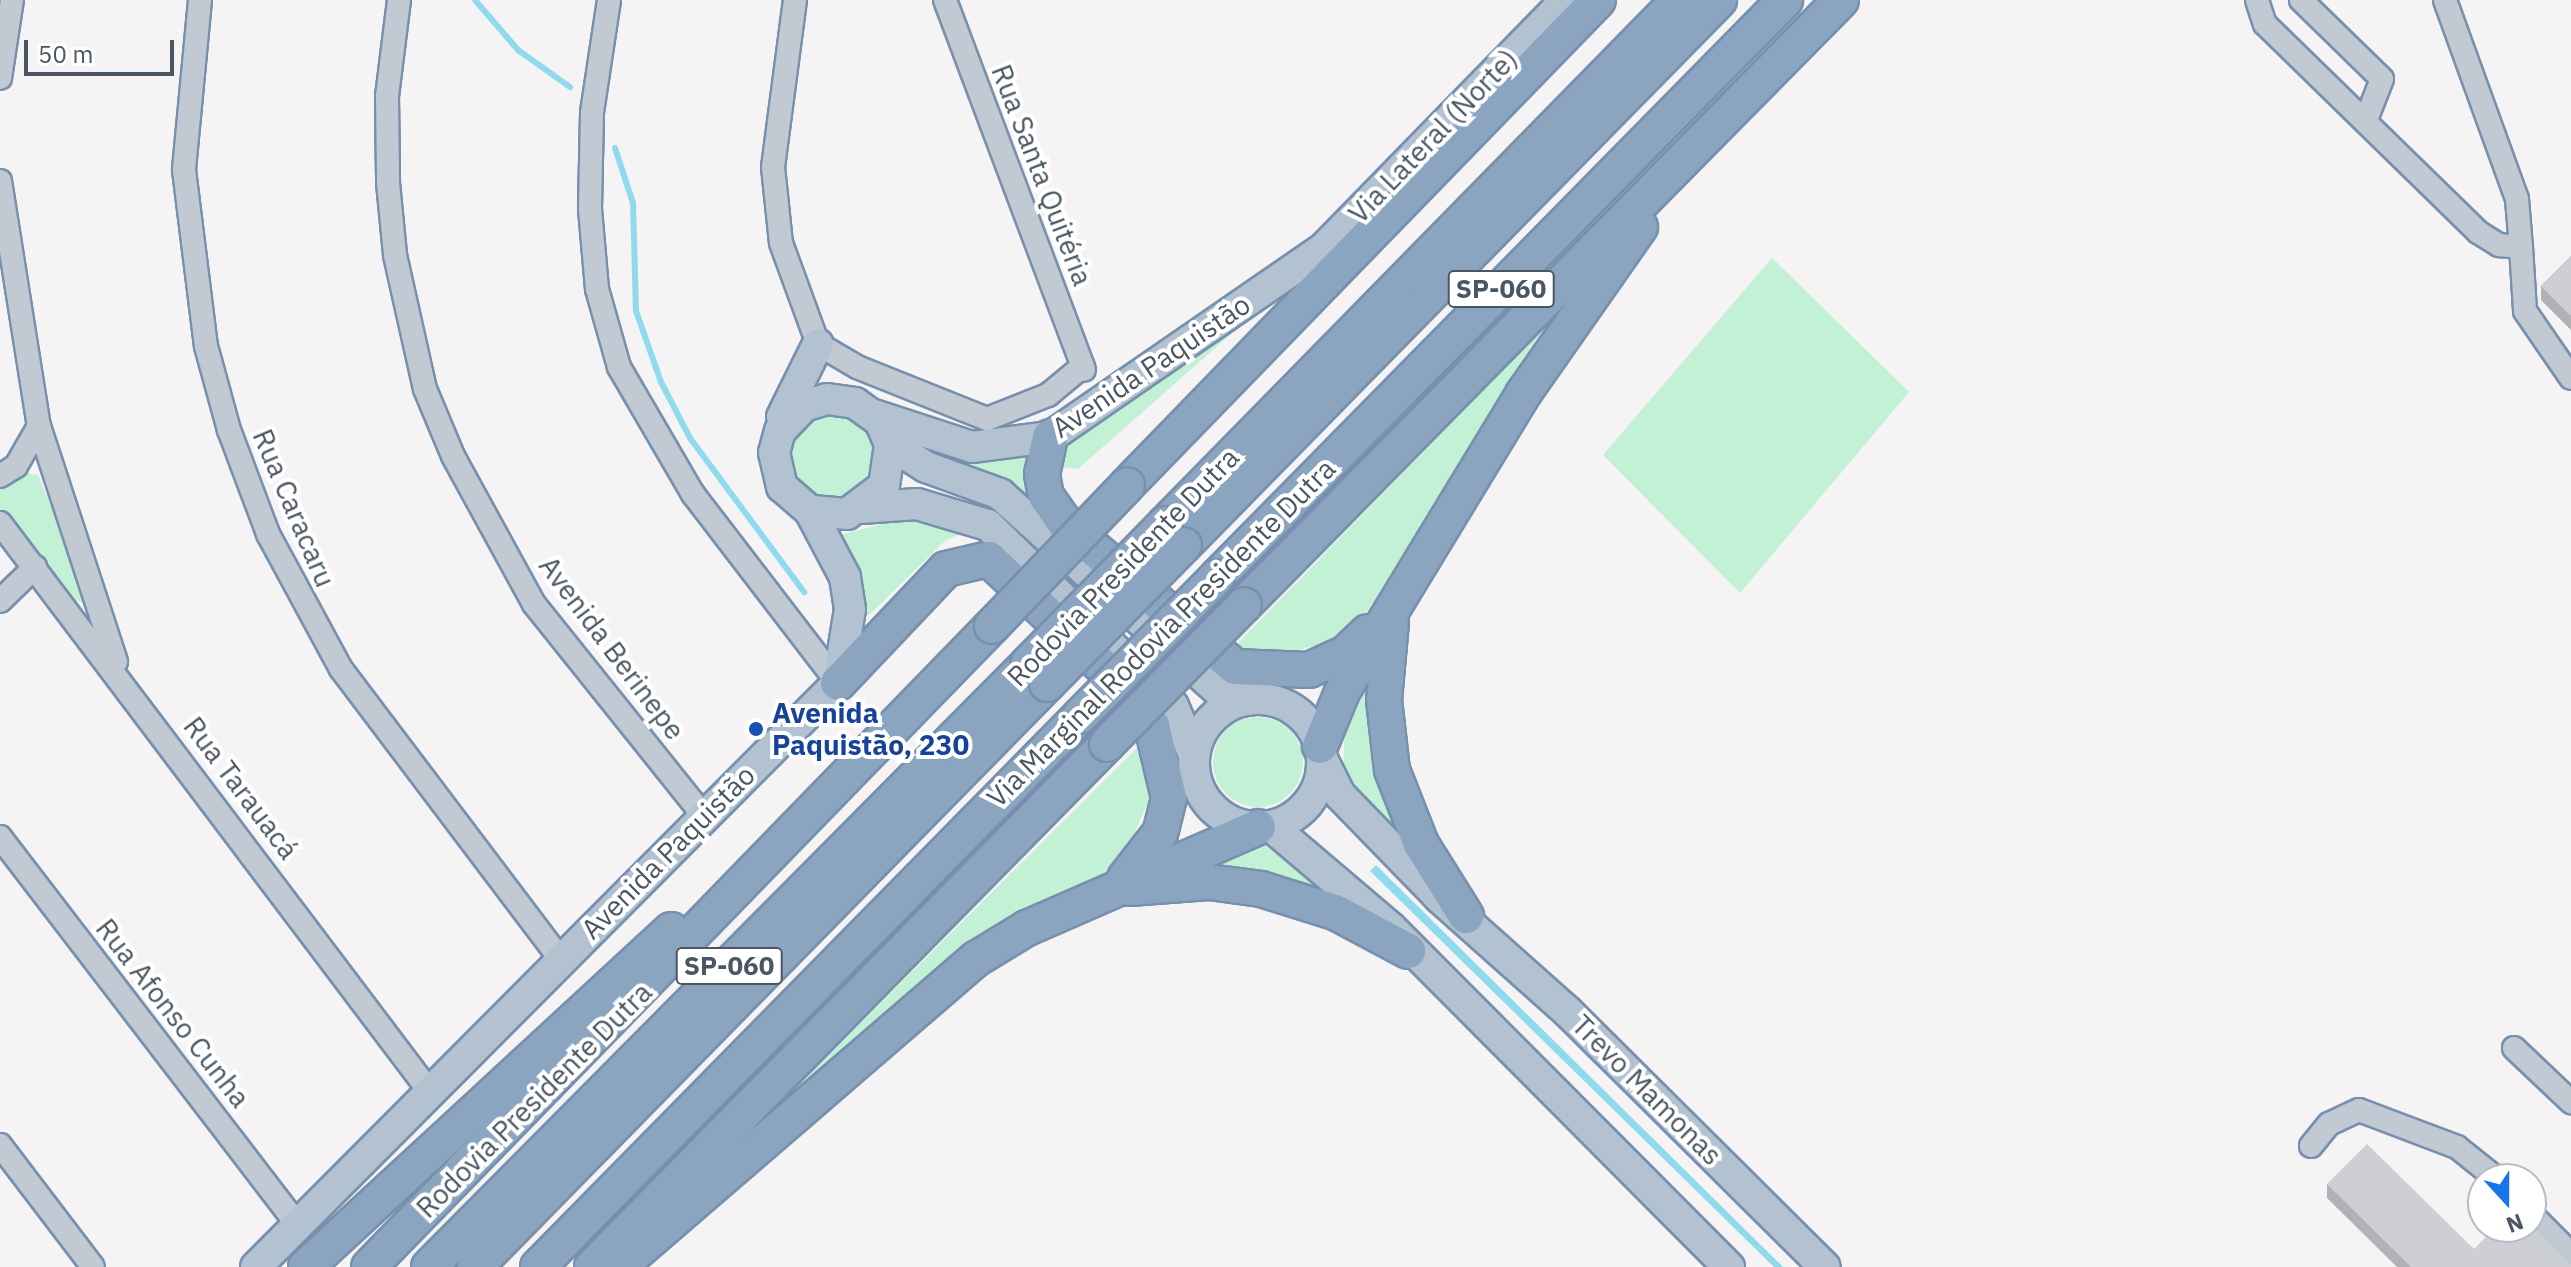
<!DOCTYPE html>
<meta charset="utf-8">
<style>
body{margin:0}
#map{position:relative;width:2571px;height:1267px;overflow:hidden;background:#f5f3f3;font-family:"IBM Plex Sans",sans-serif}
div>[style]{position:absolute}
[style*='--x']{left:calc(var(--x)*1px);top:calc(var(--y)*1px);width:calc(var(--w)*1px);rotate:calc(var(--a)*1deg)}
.green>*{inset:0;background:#c3f1d5}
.round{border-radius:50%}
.water>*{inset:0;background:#90daee}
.stream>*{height:6px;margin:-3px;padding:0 3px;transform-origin:3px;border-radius:3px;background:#90daee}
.roads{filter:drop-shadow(2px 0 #7690ad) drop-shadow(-2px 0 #7690ad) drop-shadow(0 2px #7690ad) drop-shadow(0 -2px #7690ad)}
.minor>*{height:22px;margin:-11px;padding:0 11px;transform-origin:11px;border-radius:11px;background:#c1cad2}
.major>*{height:30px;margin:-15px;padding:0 15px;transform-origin:15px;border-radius:15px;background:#b3c2d1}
.major>.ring{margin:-15px;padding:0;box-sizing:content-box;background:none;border:30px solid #b3c2d1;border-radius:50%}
.highway>*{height:34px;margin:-17px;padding:0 17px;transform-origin:17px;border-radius:17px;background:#8ba5c1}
.bridges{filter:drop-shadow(2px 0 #7690ad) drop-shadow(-2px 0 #7690ad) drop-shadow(0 2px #7690ad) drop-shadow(0 -2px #7690ad)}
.highway-bridge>*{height:34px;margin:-17px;padding:0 17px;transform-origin:17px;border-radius:17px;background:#8ba5c1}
.wall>*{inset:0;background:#b0b2b7}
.building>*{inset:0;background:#cdcfd5}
.dots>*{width:22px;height:22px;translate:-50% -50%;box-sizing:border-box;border:4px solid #fff;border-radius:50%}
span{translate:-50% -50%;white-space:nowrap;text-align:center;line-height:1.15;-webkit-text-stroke:8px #fff;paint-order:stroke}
.shield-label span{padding:2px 6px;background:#fff;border:2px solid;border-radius:6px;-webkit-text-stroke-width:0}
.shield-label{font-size:26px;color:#4a5661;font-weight:700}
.street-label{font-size:28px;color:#4a5661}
.transit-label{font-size:28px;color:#164399;font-weight:700}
.left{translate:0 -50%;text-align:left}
.north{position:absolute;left:2467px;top:1163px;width:80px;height:80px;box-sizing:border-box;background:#fff;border:2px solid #b7bbc0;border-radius:50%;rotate:159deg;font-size:22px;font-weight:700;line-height:32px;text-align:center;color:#4a5661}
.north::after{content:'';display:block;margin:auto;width:28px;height:36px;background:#1a73e8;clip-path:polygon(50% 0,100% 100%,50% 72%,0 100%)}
.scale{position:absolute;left:24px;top:40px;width:150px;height:36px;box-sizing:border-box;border:4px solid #4a5661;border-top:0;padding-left:10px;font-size:24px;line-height:28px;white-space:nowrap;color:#4a5661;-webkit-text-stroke:6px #fff;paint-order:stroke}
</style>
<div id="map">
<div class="green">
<div style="clip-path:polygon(1772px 258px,1909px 392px,1740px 593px,1603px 455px)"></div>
<div style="clip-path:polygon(1272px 298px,1078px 469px,1053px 466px,1060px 447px)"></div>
<div style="clip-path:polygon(1558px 313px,1351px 636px,1272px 657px,1234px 647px)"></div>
<div class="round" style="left:791px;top:415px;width:84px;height:84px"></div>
<div style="clip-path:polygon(915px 440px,992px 459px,1028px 457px,1036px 505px,990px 475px,923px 452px)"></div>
<div style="clip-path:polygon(23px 473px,38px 475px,87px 593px,81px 602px,70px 599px,0 509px,0 483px)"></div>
<div style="clip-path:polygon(914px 516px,971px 530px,946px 540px,869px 615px,861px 613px,843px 534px)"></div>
<div style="clip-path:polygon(1373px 671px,1405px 844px,1343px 775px,1345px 720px)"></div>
<div class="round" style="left:1213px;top:717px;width:90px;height:90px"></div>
<div style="clip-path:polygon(1140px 745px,1152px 792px,1120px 868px,757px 1126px)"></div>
<div style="clip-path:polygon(1278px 844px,1343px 896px,1195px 873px,1250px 847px)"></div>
</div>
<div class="water">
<div style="clip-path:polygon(1376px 865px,1783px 1267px,1774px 1267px,1370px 871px)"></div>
</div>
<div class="stream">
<div style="--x:475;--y:0;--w:66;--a:49.3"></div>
<div style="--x:518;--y:50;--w:64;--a:35.4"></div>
<div style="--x:615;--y:148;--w:58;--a:71.9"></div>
<div style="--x:633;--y:203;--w:108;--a:88.4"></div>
<div style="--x:636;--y:311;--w:75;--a:70.6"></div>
<div style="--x:661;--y:382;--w:63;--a:62.6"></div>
<div style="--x:690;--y:438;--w:192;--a:53.5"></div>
</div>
<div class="roads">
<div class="minor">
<div style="--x:200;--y:0;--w:171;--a:95.4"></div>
<div style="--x:184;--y:170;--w:177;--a:82.9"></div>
<div style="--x:206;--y:346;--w:87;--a:74.7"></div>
<div style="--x:229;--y:430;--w:111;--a:69.4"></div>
<div style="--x:268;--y:534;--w:153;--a:61.6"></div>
<div style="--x:341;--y:669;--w:365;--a:52.9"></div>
<div style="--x:399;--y:0;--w:97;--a:97.1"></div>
<div style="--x:387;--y:96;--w:87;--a:89.3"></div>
<div style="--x:388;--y:183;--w:72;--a:84.4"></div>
<div style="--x:395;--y:255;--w:137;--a:77.4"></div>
<div style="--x:425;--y:389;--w:73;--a:67.3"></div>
<div style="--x:453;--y:456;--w:169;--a:61.3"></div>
<div style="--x:534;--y:604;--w:272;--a:51.3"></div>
<div style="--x:609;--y:0;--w:114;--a:98.6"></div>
<div style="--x:592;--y:113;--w:96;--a:91.2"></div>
<div style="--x:590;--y:209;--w:80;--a:85"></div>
<div style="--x:597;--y:289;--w:81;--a:74.2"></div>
<div style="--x:619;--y:367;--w:147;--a:59.8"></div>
<div style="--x:693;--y:494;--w:238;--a:52.5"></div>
<div style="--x:795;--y:0;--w:168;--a:97.5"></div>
<div style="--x:773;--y:167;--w:76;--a:84"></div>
<div style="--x:781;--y:243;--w:108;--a:69.9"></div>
<div style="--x:818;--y:344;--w:45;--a:30.5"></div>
<div style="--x:857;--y:367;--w:140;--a:21.8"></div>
<div style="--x:987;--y:419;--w:66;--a:-21.5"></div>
<div style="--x:1048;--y:395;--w:45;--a:-39.6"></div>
<div style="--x:945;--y:0;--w:395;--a:69.4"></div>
<div style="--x:2257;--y:0;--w:25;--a:72"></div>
<div style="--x:2265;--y:24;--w:298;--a:44.3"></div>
<div style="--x:2478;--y:232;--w:25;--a:32"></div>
<div style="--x:2499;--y:245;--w:22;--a:5"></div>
<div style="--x:2521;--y:247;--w:48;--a:-94.8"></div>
<div style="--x:2517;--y:199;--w:212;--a:-109.9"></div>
<div style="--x:2301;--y:0;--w:113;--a:44.3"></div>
<div style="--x:2382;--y:79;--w:41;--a:111.5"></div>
<div style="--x:0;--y:78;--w:79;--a:-81.3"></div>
<div style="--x:0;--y:181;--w:248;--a:81"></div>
<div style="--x:39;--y:426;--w:248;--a:71.9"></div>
<div style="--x:2521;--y:247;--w:64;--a:86.4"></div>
<div style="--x:2525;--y:311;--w:81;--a:55.5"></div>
<div style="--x:0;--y:476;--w:19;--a:-32"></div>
<div style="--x:16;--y:466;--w:46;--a:-60.1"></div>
<div style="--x:0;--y:523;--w:713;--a:52.92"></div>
<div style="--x:0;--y:601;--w:49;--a:-44.2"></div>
<div style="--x:0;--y:837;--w:489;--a:52.5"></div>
<div style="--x:2514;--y:1048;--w:79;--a:43.5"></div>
<div style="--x:0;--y:1145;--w:153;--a:52.7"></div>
<div style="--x:2311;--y:1146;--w:28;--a:-51"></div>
<div style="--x:2329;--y:1124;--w:33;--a:-25"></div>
<div style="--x:2359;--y:1110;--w:105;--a:20.7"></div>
<div style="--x:2457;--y:1147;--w:51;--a:38.7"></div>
<div style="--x:2531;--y:1214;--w:57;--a:45"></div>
</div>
<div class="major">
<div style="--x:874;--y:415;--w:103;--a:18.1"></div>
<div style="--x:972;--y:447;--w:79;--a:-7.3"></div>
<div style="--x:1050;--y:437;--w:331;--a:-34.6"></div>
<div style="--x:1323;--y:249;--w:348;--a:-45.7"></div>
<div style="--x:782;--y:417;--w:81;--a:-63.7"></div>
<div style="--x:890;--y:444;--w:43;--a:32.6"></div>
<div style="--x:926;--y:467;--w:79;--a:20"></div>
<div style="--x:1000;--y:494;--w:296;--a:42"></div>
<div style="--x:1220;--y:692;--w:30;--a:15"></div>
<div style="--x:861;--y:508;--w:56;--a:-4.1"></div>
<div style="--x:917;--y:504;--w:74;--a:16.5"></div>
<div style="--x:988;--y:525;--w:259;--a:44.4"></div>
<div style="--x:1173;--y:706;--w:53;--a:66.8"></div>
<div class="ring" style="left:1194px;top:699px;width:98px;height:98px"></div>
<div style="--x:1322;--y:759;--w:40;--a:63.4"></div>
<div style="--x:1340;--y:795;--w:144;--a:45.8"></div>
<div style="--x:1440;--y:898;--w:170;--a:41.7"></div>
<div style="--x:1567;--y:1011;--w:363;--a:44.8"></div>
<div style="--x:1271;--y:826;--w:157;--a:40.4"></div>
<div style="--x:1391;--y:928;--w:479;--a:45.1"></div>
<div style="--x:256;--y:1267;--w:824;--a:-45.1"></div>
<div style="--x:838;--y:683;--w:75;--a:-80.8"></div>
<div style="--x:850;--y:609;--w:32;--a:-99"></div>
<div style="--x:845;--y:577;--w:75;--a:-117.9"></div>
<div style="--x:810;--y:511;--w:37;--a:-139"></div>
<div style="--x:782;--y:487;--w:35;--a:-103"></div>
<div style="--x:774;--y:453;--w:23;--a:-75"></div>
<div style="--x:780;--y:431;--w:35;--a:-46"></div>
<div style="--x:804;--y:406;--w:24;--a:-17"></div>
<div style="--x:827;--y:399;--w:28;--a:8"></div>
<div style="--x:855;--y:403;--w:31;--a:36"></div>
<div style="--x:880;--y:421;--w:25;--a:67"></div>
<div style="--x:890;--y:444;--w:42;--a:98.1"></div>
<div style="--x:884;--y:486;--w:46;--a:142.9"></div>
<div style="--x:847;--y:514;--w:37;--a:-175"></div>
</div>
<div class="highway">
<div style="--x:1050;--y:437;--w:38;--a:102"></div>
<div style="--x:1042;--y:474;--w:22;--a:80"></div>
<div style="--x:1046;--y:496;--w:37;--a:55"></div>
<div style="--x:1067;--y:526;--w:219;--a:40"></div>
<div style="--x:1235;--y:667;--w:74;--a:2.3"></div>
<div style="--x:1309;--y:670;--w:41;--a:-24.7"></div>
<div style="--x:1346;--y:653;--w:30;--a:-44"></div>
<div style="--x:1127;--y:485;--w:676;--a:-45.84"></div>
<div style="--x:1165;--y:524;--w:734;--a:-45.55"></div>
<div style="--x:1184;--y:545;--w:764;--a:-45.53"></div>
<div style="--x:1217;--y:577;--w:810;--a:-45.45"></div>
<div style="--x:1244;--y:605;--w:850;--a:-45.38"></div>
<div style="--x:1391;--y:622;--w:78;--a:95.1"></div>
<div style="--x:1384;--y:700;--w:70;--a:83.5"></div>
<div style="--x:1392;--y:770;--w:79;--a:68.6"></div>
<div style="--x:1421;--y:844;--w:85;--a:58"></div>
<div style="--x:838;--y:683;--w:157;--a:-46.5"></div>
<div style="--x:946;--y:569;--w:44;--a:-13.1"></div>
<div style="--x:989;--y:559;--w:195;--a:43.5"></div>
<div style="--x:1130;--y:693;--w:40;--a:56"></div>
<div style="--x:1152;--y:726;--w:74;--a:76.7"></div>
<div style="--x:1169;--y:798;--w:36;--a:104"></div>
<div style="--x:1160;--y:833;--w:57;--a:127.9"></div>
<div style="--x:1320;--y:746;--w:58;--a:-67.8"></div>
<div style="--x:1342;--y:692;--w:349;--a:-58.7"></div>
<div style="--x:1523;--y:394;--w:204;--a:-55"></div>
<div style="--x:1130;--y:888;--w:79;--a:-4.3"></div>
<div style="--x:1209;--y:882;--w:52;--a:7.7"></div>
<div style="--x:1261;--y:889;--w:77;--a:17.3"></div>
<div style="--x:1335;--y:912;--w:83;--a:28.1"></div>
<div style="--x:306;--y:1267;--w:497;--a:-42.7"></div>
<div style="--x:369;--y:1267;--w:894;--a:-45.82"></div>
<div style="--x:429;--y:1267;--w:850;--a:-45.19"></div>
<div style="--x:475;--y:1267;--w:817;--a:-45.55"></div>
<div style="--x:538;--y:1267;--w:773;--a:-45.47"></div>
<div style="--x:592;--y:1267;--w:734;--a:-45.44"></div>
<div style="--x:619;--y:1267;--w:472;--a:-40.8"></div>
<div style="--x:976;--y:959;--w:60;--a:-31.3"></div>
<div style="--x:1027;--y:928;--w:252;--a:-23.6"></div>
</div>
</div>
<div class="bridges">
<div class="highway-bridge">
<div style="--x:992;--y:626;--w:195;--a:-46.2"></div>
<div style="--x:1028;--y:664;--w:196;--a:-45.6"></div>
<div style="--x:1047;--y:684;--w:195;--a:-45.4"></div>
<div style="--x:1080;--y:716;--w:195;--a:-45.4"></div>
<div style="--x:1107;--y:744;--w:195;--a:-45.4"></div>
</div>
</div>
<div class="wall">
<div style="clip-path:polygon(2571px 256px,2571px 330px,2541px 300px,2541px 286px)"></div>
<div style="clip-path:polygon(2327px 1184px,2474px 1249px,2571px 1267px,2397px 1267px,2327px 1198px)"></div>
</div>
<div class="building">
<div style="clip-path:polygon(2571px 256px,2571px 316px,2541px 286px)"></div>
<div style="clip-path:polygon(2367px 1144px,2474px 1249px,2496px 1227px,2531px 1227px,2531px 1225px,2571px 1265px,2571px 1267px,2411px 1267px,2327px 1184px)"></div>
</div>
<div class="dots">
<div style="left:756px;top:729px;background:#1a4fb4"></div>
</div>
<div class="shield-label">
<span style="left:1501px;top:289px">SP-060</span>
<span style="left:729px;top:966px">SP-060</span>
</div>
<div class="street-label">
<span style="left:1433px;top:136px;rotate:-46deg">Via Lateral (Norte)</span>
<span style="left:1042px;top:175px;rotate:69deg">Rua Santa Quitéria</span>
<span style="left:1151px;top:366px;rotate:-34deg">Avenida Paquistão</span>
<span style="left:294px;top:508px;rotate:67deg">Rua Caracaru</span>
<span style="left:1123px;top:567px;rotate:-46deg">Rodovia Presidente Dutra</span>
<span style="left:1161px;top:633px;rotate:-45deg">Via Marginal Rodovia Presidente Dutra</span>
<span style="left:612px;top:648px;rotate:53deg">Avenida Berinepe</span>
<span style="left:241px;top:788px;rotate:53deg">Rua Tarauacá</span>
<span style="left:668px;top:852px;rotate:-45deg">Avenida Paquistão</span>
<span style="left:173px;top:1013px;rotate:52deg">Rua Afonso Cunha</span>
<span style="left:1647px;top:1090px;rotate:45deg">Trevo Mamonas</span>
<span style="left:534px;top:1100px;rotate:-45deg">Rodovia Presidente Dutra</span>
</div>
<div class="transit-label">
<span class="left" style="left:772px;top:729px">Avenida<br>Paquistão, 230</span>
</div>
<div class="north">N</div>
<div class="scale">50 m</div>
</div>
